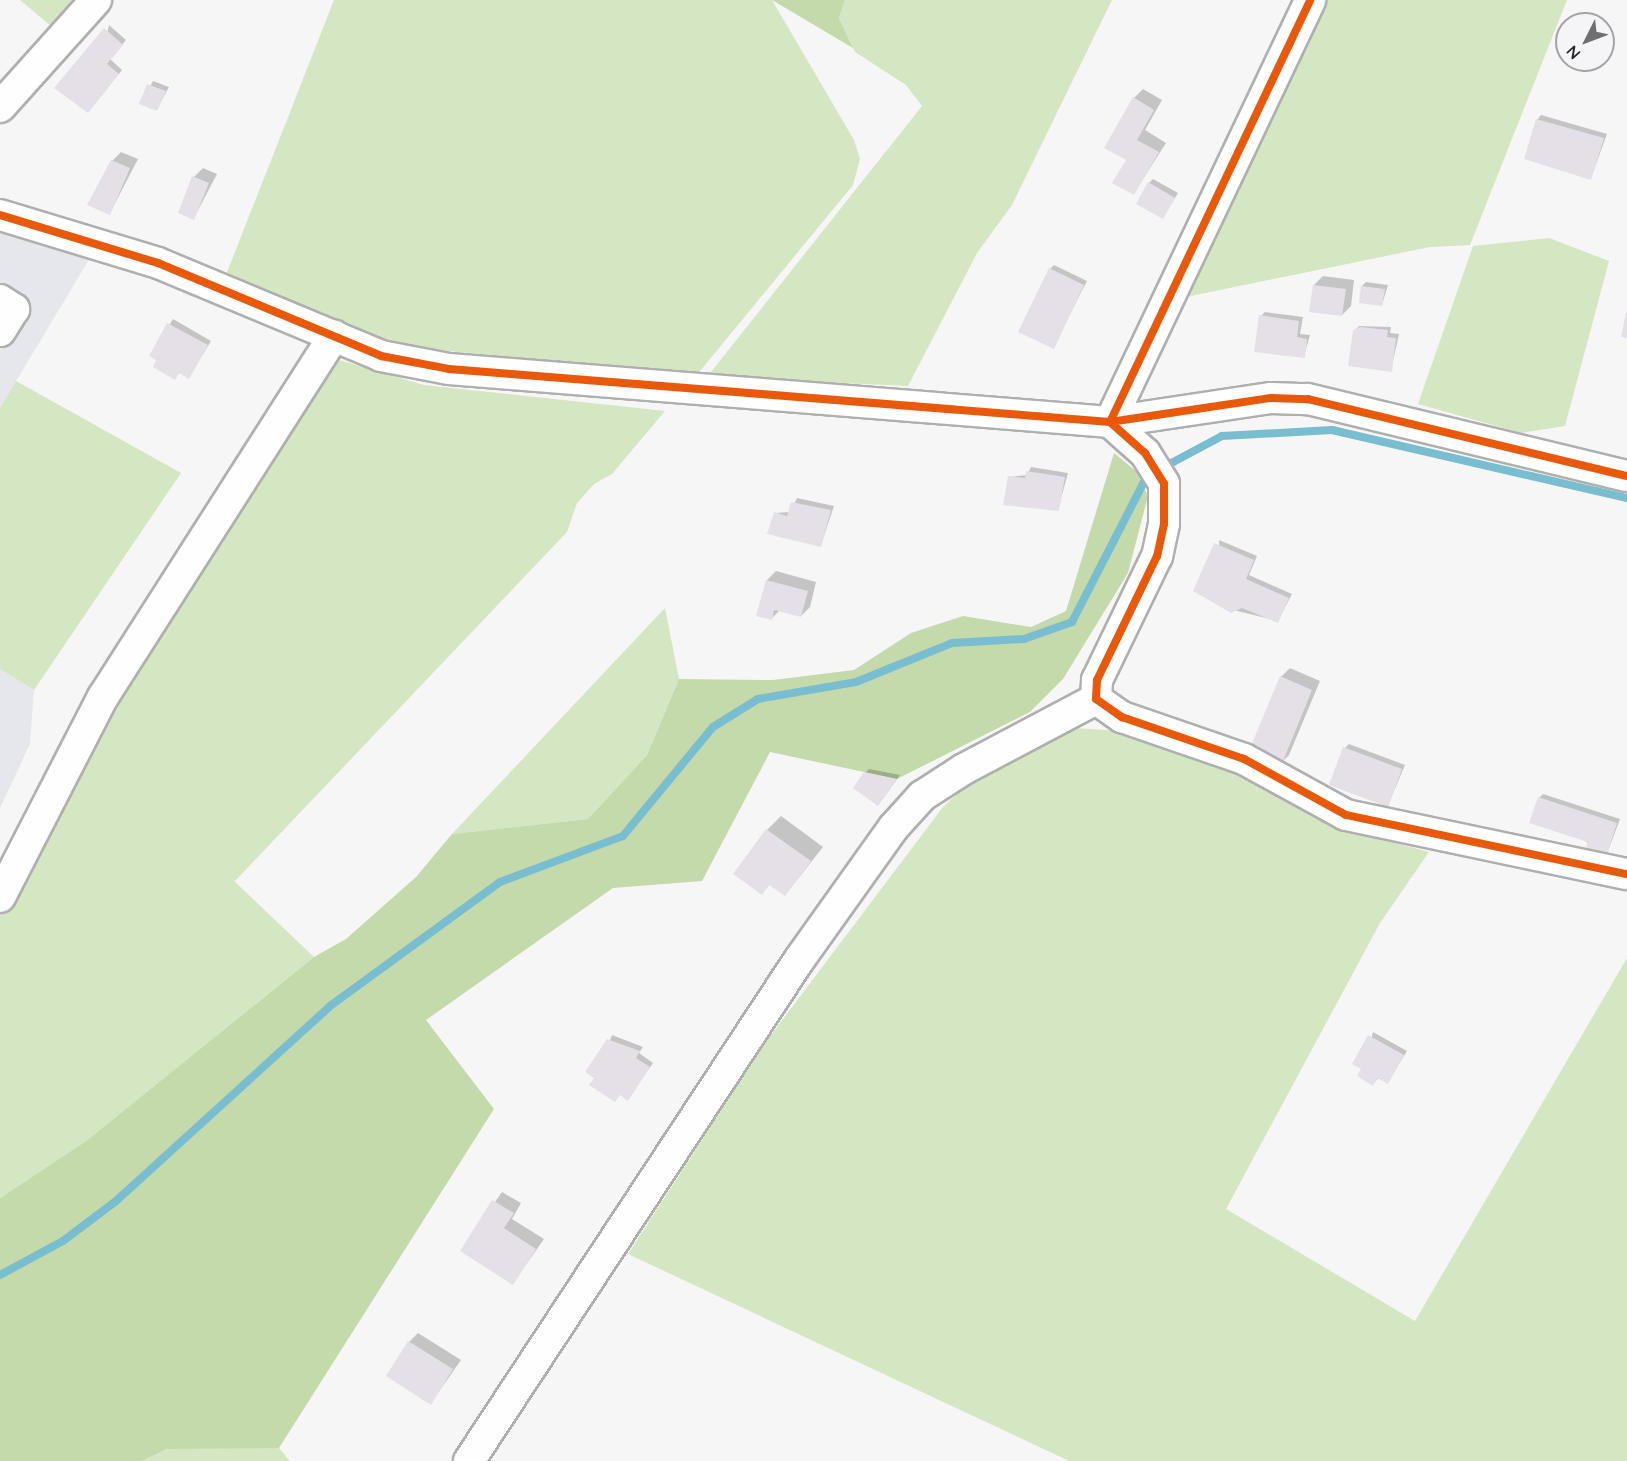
<!DOCTYPE html>
<style>
body{margin:0}
#map{position:relative;width:1627px;height:1461px;overflow:hidden;background:#f6f6f6;font-family:Quicksand,sans-serif}
div>[style]{position:absolute}
[style*='--x']{left:calc(var(--x)*1px);top:calc(var(--y)*1px);width:calc(var(--w)*1px);rotate:calc(var(--a)*1deg)}
.built>*{inset:0;background:#e6e7ec}
.green>*{inset:0;background:#d4e6c2}
.forest>*{inset:0;background:#c4daab}
.shadow>*{inset:0;background:#0003}
.stream>*{height:8px;margin:-4px;padding:0 4px;transform-origin:4px;border-radius:4px;background:#78bdd0}
.building>*{inset:0;background:#e5dfe7}
.roads{filter:drop-shadow(2px 0 #afafaf) drop-shadow(-2px 0 #afafaf) drop-shadow(0 2px #afafaf) drop-shadow(0 -2px #afafaf)}
.minor>*{height:30px;margin:-15px;padding:0 15px;transform-origin:15px;border-radius:15px;background:#fefefe}
.cycleway>*{height:8px;margin:-4px;padding:0 4px;transform-origin:4px;border-radius:4px;background:#e8590c}
span{translate:-50% -50%;white-space:nowrap;text-align:center;line-height:1.15;-webkit-text-stroke:4.5px #f5f5f7;paint-order:stroke}
.north{position:absolute;left:1555px;top:12px;width:60px;height:60px;box-sizing:border-box;background:#f5f5f7;border:2px solid #a3a3a4;border-radius:50%;rotate:228deg;font-size:16px;font-weight:700;line-height:24px;text-align:center;color:#272728}
.north::after{content:'';display:block;margin:auto;width:21px;height:27px;background:#6f6f70;clip-path:polygon(50% 0,100% 100%,50% 72%,0 100%)}
</style>
<div id="map">
<div class="built">
<div style="clip-path:polygon(0 222px,93px 253px,0 408px)"></div>
<div style="clip-path:polygon(0 669px,34px 690px,30px 744px,0 808px)"></div>
</div>
<div class="green">
<div style="clip-path:polygon(20px 0,85px 0,58px 32px)"></div>
<div style="clip-path:polygon(334px 0,772px 0,854px 140px,860px 159px,853px 185px,696px 376px,409px 347px,361px 333px,226px 275px)"></div>
<div style="clip-path:polygon(845px 0,1112px 0,1012px 205px,977px 253px,908px 386px,707px 377px,922px 106px,906px 85px,855px 52px,839px 18px)"></div>
<div style="clip-path:polygon(1323px 0,1567px 0,1470px 245px,1430px 247px,1181px 298px)"></div>
<div style="clip-path:polygon(1549px 238px,1609px 261px,1565px 426px,1521px 433px,1418px 404px,1473px 246px)"></div>
<div style="clip-path:polygon(339px 360px,424px 385px,665px 411px,612px 474px,594px 484px,577px 503px,567px 532px,235px 881px,231px 878px,314px 957px,86px 1141px,0 1198px,0 909px,67px 766px,330px 366px)"></div>
<div style="clip-path:polygon(16px 381px,181px 473px,34px 690px,0 669px,0 408px)"></div>
<div style="clip-path:polygon(665px 608px,679px 679px,647px 755px,588px 819px,452px 834px)"></div>
<div style="clip-path:polygon(1075px 728px,1122px 731px,1202px 757px,1341px 828px,1429px 852px,1380px 923px,1226px 1209px,1415px 1321px,1627px 958px,1627px 1461px,1069px 1461px,628px 1254px,765px 1043px,943px 807px,970px 782px)"></div>
<div style="clip-path:polygon(231px 1445px,279px 1448px,290px 1461px,142px 1461px,167px 1449px)"></div>
</div>
<div class="forest">
<div style="clip-path:polygon(772px 0,845px 0,839px 18px,853px 48px)"></div>
<div style="clip-path:polygon(1114px 453px,1137px 472px,1148px 496px,1128px 573px,1063px 679px,1030px 712px,897px 779px,770px 752px,702px 881px,613px 888px,426px 1020px,494px 1109px,279px 1448px,167px 1449px,142px 1461px,0 1461px,0 1198px,86px 1141px,314px 957px,346px 939px,416px 877px,452px 834px,588px 819px,647px 755px,679px 679px,773px 680px,854px 670px,911px 633px,963px 616px,1031px 627px,1066px 611px)"></div>
</div>
<div class="shadow">
<div style="clip-path:polygon(109px 25px,126px 40px,110px 59px,122px 70px,92px 107px)"></div>
<div style="clip-path:polygon(153px 81px,169px 87px,157px 109px,141px 103px)"></div>
<div style="clip-path:polygon(1143px 89px,1162px 100px,1145px 130px,1166px 143px,1134px 193px,1128px 159px,1134px 98px)"></div>
<div style="clip-path:polygon(1541px 115px,1607px 134px,1591px 178px,1537px 120px)"></div>
<div style="clip-path:polygon(121px 152px,138px 159px,110px 213px,112px 161px)"></div>
<div style="clip-path:polygon(203px 168px,217px 174px,194px 218px,194px 177px)"></div>
<div style="clip-path:polygon(1153px 179px,1178px 193px,1163px 217px,1149px 183px)"></div>
<div style="clip-path:polygon(1054px 265px,1087px 281px,1053px 347px,1050px 269px)"></div>
<div style="clip-path:polygon(1323px 276px,1354px 280px,1351px 306px,1342px 315px,1314px 285px)"></div>
<div style="clip-path:polygon(1366px 282px,1388px 285px,1382px 305px,1362px 286px)"></div>
<div style="clip-path:polygon(1265px 312px,1303px 317px,1300px 334px,1310px 335px,1304px 356px,1261px 316px)"></div>
<div style="clip-path:polygon(173px 319px,211px 341px,189px 377px,180px 372px,175px 378px,151px 355px)"></div>
<div style="clip-path:polygon(1359px 326px,1391px 327px,1390px 333px,1399px 334px,1391px 370px,1355px 330px)"></div>
<div style="clip-path:polygon(1031px 467px,1068px 473px,1058px 510px,1009px 477px,1027px 475px)"></div>
<div style="clip-path:polygon(797px 498px,834px 506px,821px 545px,775px 513px,790px 512px)"></div>
<div style="clip-path:polygon(1219px 540px,1257px 556px,1249px 575px,1292px 594px,1278px 621px,1221px 607px)"></div>
<div style="clip-path:polygon(776px 571px,816px 582px,810px 607px,801px 616px,780px 610px,771px 619px,767px 580px)"></div>
<div style="clip-path:polygon(1290px 668px,1320px 681px,1289px 755px,1280px 764px,1281px 677px)"></div>
<div style="clip-path:polygon(1349px 744px,1405px 765px,1388px 805px,1345px 748px)"></div>
<div style="clip-path:polygon(869px 769px,900px 775px,882px 800px,865px 773px)"></div>
<div style="clip-path:polygon(1543px 794px,1620px 819px,1605px 859px,1539px 798px)"></div>
<div style="clip-path:polygon(781px 816px,823px 847px,785px 895px,770px 884px,762px 893px,767px 830px)"></div>
<div style="clip-path:polygon(1373px 1032px,1407px 1051px,1388px 1082px,1379px 1077px,1373px 1084px,1363px 1069px)"></div>
<div style="clip-path:polygon(612px 1035px,643px 1047px,639px 1053px,653px 1063px,628px 1099px,596px 1078px)"></div>
<div style="clip-path:polygon(502px 1192px,521px 1203px,512px 1219px,544px 1239px,513px 1283px,462px 1250px)"></div>
<div style="clip-path:polygon(418px 1333px,461px 1360px,431px 1403px,409px 1342px)"></div>
</div>
<div class="stream">
<div style="--x:0;--y:1275;--w:72;--a:-28.4"></div>
<div style="--x:63;--y:1241;--w:66;--a:-37"></div>
<div style="--x:116;--y:1201;--w:290;--a:-42.3"></div>
<div style="--x:330;--y:1006;--w:210;--a:-36.1"></div>
<div style="--x:500;--y:882;--w:131;--a:-20.5"></div>
<div style="--x:623;--y:836;--w:141;--a:-50.5"></div>
<div style="--x:713;--y:727;--w:53;--a:-31.9"></div>
<div style="--x:758;--y:699;--w:99;--a:-9.8"></div>
<div style="--x:856;--y:682;--w:104;--a:-22.1"></div>
<div style="--x:952;--y:643;--w:72;--a:-3.2"></div>
<div style="--x:1024;--y:639;--w:51;--a:-19.5"></div>
<div style="--x:1072;--y:622;--w:164;--a:-62.8"></div>
<div style="--x:1147;--y:476;--w:85;--a:-28.1"></div>
<div style="--x:1222;--y:436;--w:110;--a:-3.1"></div>
<div style="--x:1332;--y:430;--w:303;--a:13"></div>
</div>
<div class="building">
<div style="clip-path:polygon(104px 28px,123px 45px,107px 64px,119px 74px,88px 113px,54px 88px)"></div>
<div style="clip-path:polygon(147px 84px,166px 91px,157px 111px,139px 104px)"></div>
<div style="clip-path:polygon(1133px 97px,1154px 110px,1137px 140px,1159px 152px,1134px 195px,1112px 183px,1126px 160px,1104px 148px)"></div>
<div style="clip-path:polygon(1536px 119px,1604px 138px,1591px 180px,1524px 159px)"></div>
<div style="clip-path:polygon(111px 160px,130px 168px,110px 215px,87px 205px)"></div>
<div style="clip-path:polygon(192px 176px,209px 183px,194px 220px,178px 213px)"></div>
<div style="clip-path:polygon(1148px 182px,1175px 198px,1163px 219px,1136px 204px)"></div>
<div style="clip-path:polygon(1049px 268px,1084px 285px,1054px 349px,1018px 332px)"></div>
<div style="clip-path:polygon(1313px 285px,1346px 289px,1342px 316px,1309px 312px)"></div>
<div style="clip-path:polygon(1361px 286px,1385px 289px,1382px 306px,1359px 303px)"></div>
<div style="clip-path:polygon(1626px 313px,1627px 313px,1627px 338px,1621px 337px)"></div>
<div style="clip-path:polygon(1259px 315px,1299px 321px,1297px 337px,1307px 339px,1305px 358px,1254px 352px)"></div>
<div style="clip-path:polygon(167px 323px,208px 345px,189px 379px,179px 373px,175px 380px,153px 367px,156px 360px,149px 356px)"></div>
<div style="clip-path:polygon(1360px 327px,1388px 330px,1387px 337px,1396px 338px,1392px 372px,1348px 366px,1353px 330px)"></div>
<div style="clip-path:polygon(1026px 471px,1065px 477px,1059px 511px,1003px 505px,1008px 476px,1025px 478px)"></div>
<div style="clip-path:polygon(791px 502px,831px 510px,821px 547px,767px 534px,774px 512px,787px 516px)"></div>
<div style="clip-path:polygon(1214px 543px,1254px 560px,1246px 579px,1289px 598px,1278px 623px,1242px 608px,1231px 613px,1193px 591px)"></div>
<div style="clip-path:polygon(766px 580px,808px 591px,801px 617px,774px 610px,772px 620px,756px 616px)"></div>
<div style="clip-path:polygon(1280px 676px,1312px 690px,1281px 766px,1248px 753px)"></div>
<div style="clip-path:polygon(1343px 747px,1402px 769px,1388px 807px,1329px 785px)"></div>
<div style="clip-path:polygon(864px 772px,897px 779px,878px 806px,853px 788px)"></div>
<div style="clip-path:polygon(1538px 797px,1617px 823px,1605px 861px,1584px 854px,1588px 842px,1529px 823px)"></div>
<div style="clip-path:polygon(766px 829px,811px 861px,785px 896px,769px 885px,762px 895px,733px 874px)"></div>
<div style="clip-path:polygon(1368px 1035px,1404px 1055px,1388px 1084px,1377px 1078px,1373px 1086px,1357px 1076px,1361px 1069px,1352px 1064px)"></div>
<div style="clip-path:polygon(607px 1039px,640px 1051px,636px 1058px,650px 1067px,628px 1101px,620px 1095px,615px 1102px,589px 1085px,594px 1078px,585px 1072px)"></div>
<div style="clip-path:polygon(492px 1200px,514px 1213px,504px 1228px,536px 1249px,513px 1285px,460px 1251px)"></div>
<div style="clip-path:polygon(408px 1341px,453px 1369px,431px 1405px,386px 1376px)"></div>
</div>
<div class="roads">
<div class="minor">
<div style="--x:0;--y:107;--w:144;--a:-48.1"></div>
<div style="--x:0;--y:215;--w:165;--a:16.9"></div>
<div style="--x:158;--y:263;--w:242;--a:22.6"></div>
<div style="--x:381;--y:356;--w:69;--a:10.8"></div>
<div style="--x:449;--y:369;--w:663;--a:4.58"></div>
<div style="--x:1110;--y:422;--w:163;--a:-8.5"></div>
<div style="--x:1271;--y:398;--w:37;--a:2"></div>
<div style="--x:1308;--y:399;--w:328;--a:13.6"></div>
<div style="--x:0;--y:300;--w:17;--a:33"></div>
<div style="--x:14;--y:309;--w:26;--a:122"></div>
<div style="--x:1110;--y:422;--w:47;--a:41.5"></div>
<div style="--x:1145;--y:453;--w:36;--a:58"></div>
<div style="--x:1164;--y:484;--w:40;--a:90"></div>
<div style="--x:1164;--y:524;--w:33;--a:102"></div>
<div style="--x:1157;--y:556;--w:138;--a:115.8"></div>
<div style="--x:1097;--y:680;--w:19;--a:93"></div>
<div style="--x:1096;--y:699;--w:32;--a:35"></div>
<div style="--x:1122;--y:717;--w:129;--a:19"></div>
<div style="--x:1244;--y:759;--w:116;--a:28.8"></div>
<div style="--x:1346;--y:815;--w:287;--a:11.9"></div>
<div style="--x:1110;--y:422;--w:467;--a:-64.6"></div>
<div style="--x:0;--y:897;--w:225;--a:-62.8"></div>
<div style="--x:103;--y:697;--w:429;--a:-57.4"></div>
<div style="--x:469;--y:1461;--w:600;--a:-56.63"></div>
<div style="--x:799;--y:960;--w:163;--a:-54.5"></div>
<div style="--x:894;--y:827;--w:42;--a:-47.9"></div>
<div style="--x:922;--y:796;--w:50;--a:-32.7"></div>
<div style="--x:964;--y:769;--w:149;--a:-27.9"></div>
</div>
</div>
<div class="cycleway">
<div style="--x:0;--y:215;--w:165;--a:16.9"></div>
<div style="--x:158;--y:263;--w:242;--a:22.6"></div>
<div style="--x:381;--y:356;--w:69;--a:10.8"></div>
<div style="--x:449;--y:369;--w:663;--a:4.58"></div>
<div style="--x:1110;--y:422;--w:163;--a:-8.5"></div>
<div style="--x:1271;--y:398;--w:37;--a:2"></div>
<div style="--x:1308;--y:399;--w:328;--a:13.6"></div>
<div style="--x:1110;--y:422;--w:47;--a:41.5"></div>
<div style="--x:1145;--y:453;--w:36;--a:58"></div>
<div style="--x:1164;--y:484;--w:40;--a:90"></div>
<div style="--x:1164;--y:524;--w:33;--a:102"></div>
<div style="--x:1157;--y:556;--w:138;--a:115.8"></div>
<div style="--x:1097;--y:680;--w:19;--a:93"></div>
<div style="--x:1096;--y:699;--w:32;--a:35"></div>
<div style="--x:1122;--y:717;--w:129;--a:19"></div>
<div style="--x:1244;--y:759;--w:116;--a:28.8"></div>
<div style="--x:1346;--y:815;--w:287;--a:11.9"></div>
<div style="--x:1110;--y:422;--w:467;--a:-64.6"></div>
</div>
<div class="north">N</div>
</div>
